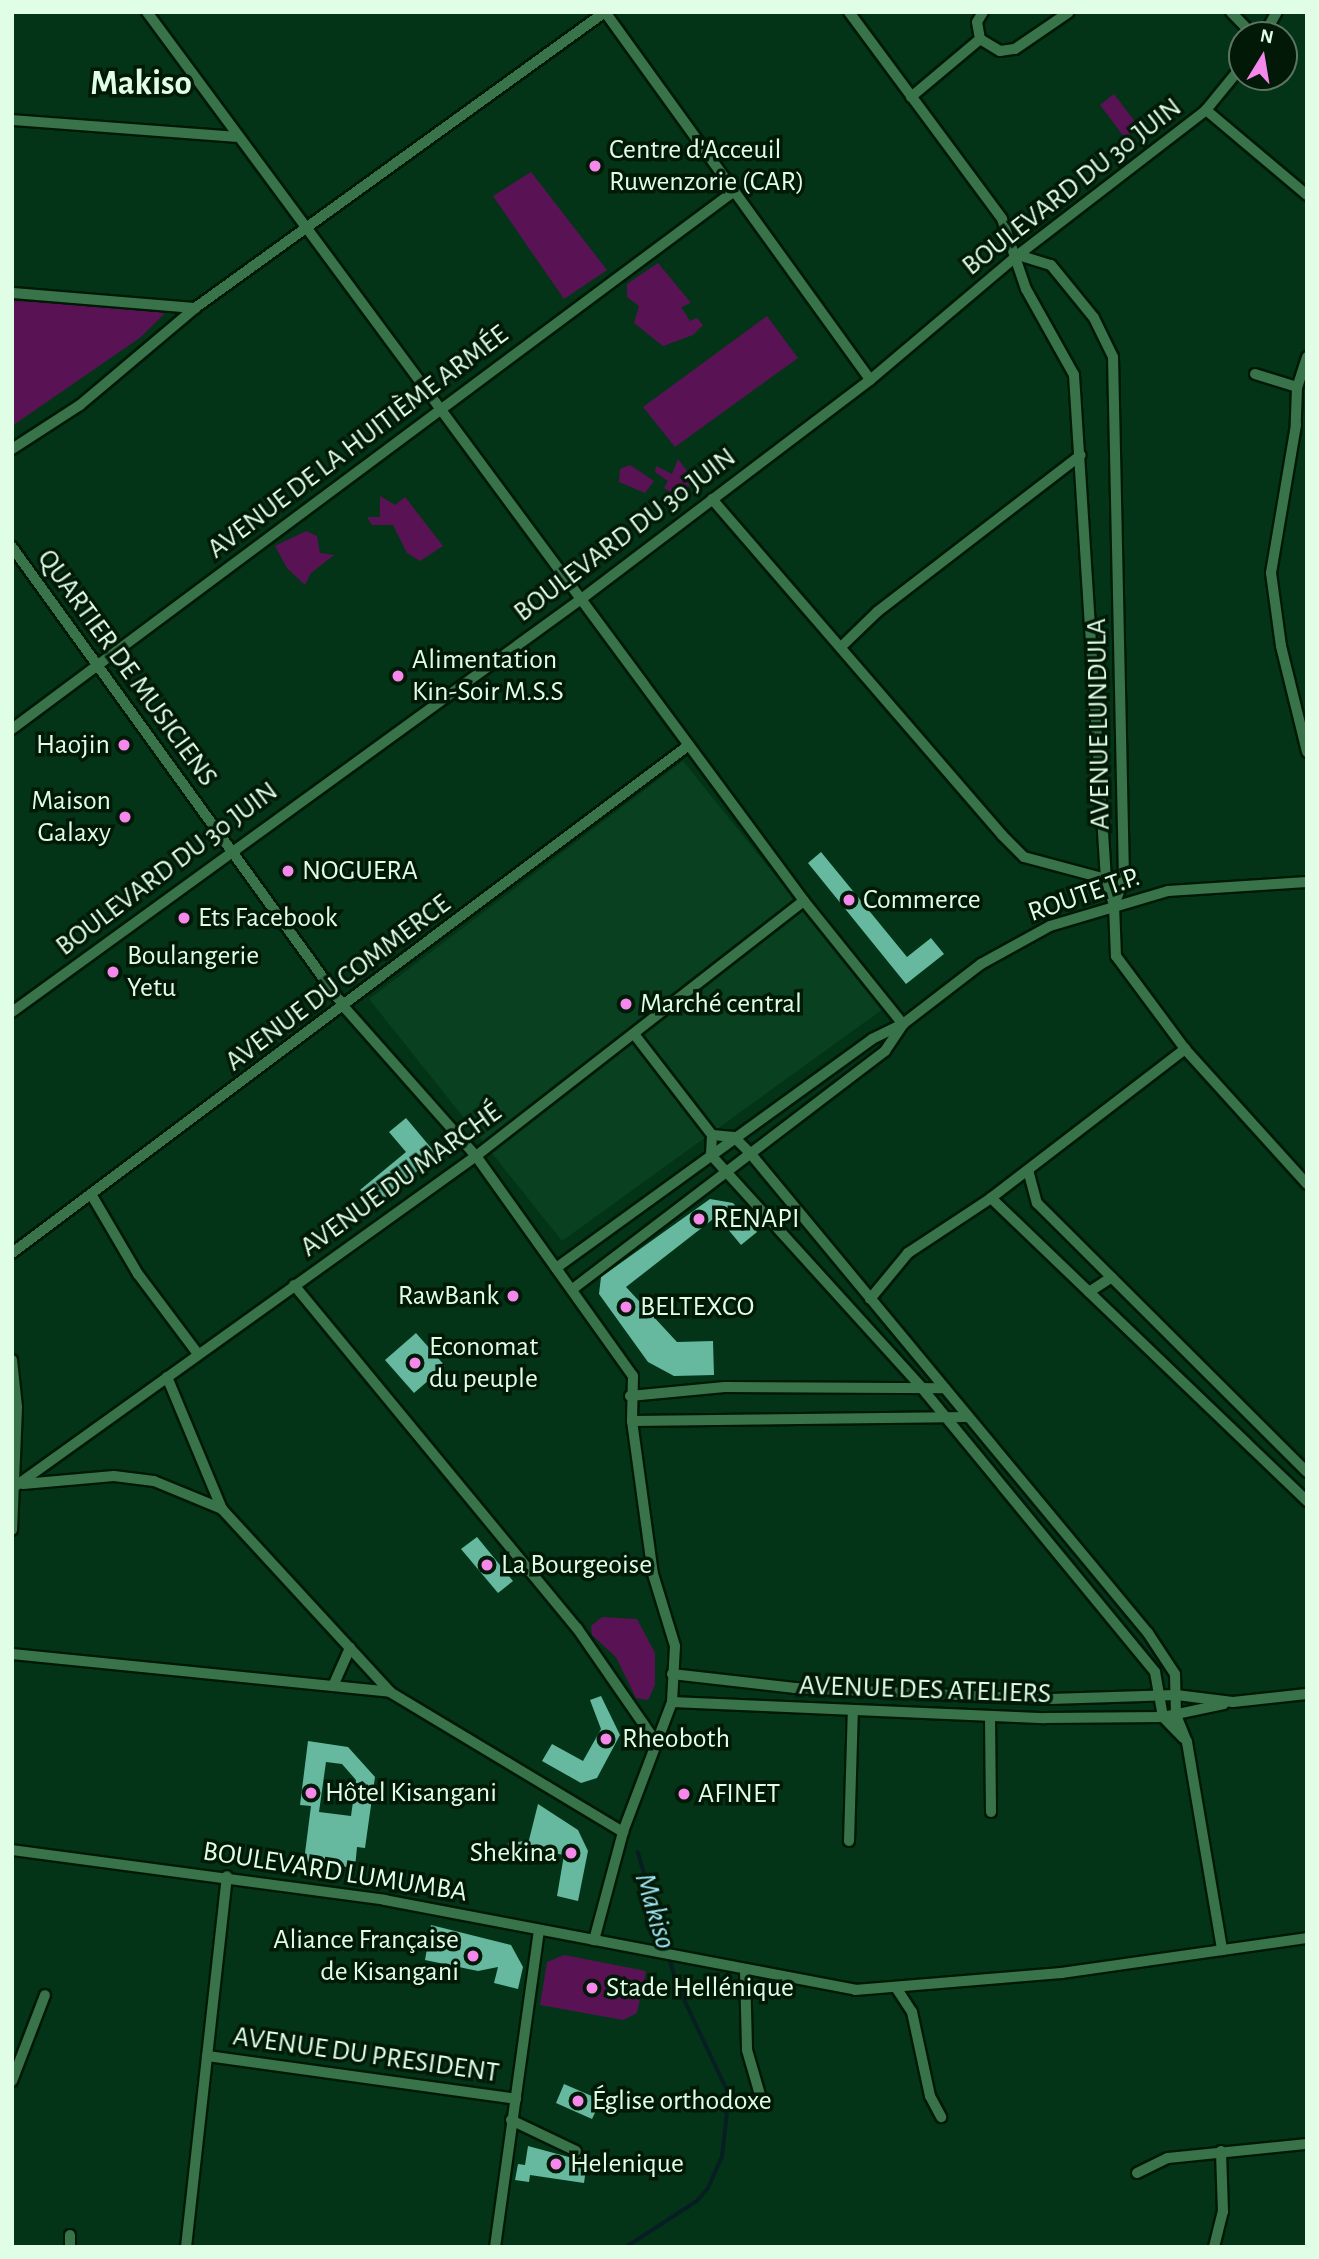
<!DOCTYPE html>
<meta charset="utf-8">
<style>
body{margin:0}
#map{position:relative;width:1319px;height:2259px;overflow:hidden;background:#043417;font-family:"Alegreya Sans",sans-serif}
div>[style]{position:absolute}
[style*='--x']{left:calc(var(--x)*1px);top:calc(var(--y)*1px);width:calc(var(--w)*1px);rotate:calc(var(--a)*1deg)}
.built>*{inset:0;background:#094120}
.green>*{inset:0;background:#591354}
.stream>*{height:3.5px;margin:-1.75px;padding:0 1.75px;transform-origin:1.75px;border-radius:1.75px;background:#071f23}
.building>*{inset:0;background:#66b99f}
.roads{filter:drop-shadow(2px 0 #001906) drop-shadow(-2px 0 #001906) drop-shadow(0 2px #001906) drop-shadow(0 -2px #001906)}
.minor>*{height:10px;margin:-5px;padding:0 5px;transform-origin:5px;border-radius:5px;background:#387349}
.dots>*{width:19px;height:19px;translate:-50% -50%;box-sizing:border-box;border:4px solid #021908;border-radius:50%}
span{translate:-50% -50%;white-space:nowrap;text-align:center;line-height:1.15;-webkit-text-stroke:7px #021908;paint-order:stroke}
.poi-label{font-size:28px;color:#e0fee6}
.left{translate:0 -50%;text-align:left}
.right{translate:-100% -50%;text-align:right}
.street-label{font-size:28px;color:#e0fee6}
.water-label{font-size:30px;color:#a0e5f3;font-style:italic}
.district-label{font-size:35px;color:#e0fee6;font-weight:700}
.frame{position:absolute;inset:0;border:14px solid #e0fee6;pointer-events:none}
.north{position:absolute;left:1228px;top:21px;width:70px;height:70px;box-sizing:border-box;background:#021908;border:2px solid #5b7561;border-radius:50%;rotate:11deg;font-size:19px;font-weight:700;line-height:28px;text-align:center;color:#e0fee6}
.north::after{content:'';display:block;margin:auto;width:24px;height:32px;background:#f788eb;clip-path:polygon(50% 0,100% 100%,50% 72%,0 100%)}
</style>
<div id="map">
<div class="built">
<div style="clip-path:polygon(683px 761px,883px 1009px,562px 1241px,369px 999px)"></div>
</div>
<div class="green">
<div style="clip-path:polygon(1114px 94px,1139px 127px,1125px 138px,1100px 105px)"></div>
<div style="clip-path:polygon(531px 172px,607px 270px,564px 299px,493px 196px)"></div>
<div style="clip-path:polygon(658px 263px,691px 303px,681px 307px,690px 321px,697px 318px,703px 325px,693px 335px,663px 346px,634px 323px,639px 306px,627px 297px,627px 284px)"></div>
<div style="clip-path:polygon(12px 301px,162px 308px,167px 311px,141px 337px,12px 426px)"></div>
<div style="clip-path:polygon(767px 316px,798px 358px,675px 447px,643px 407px)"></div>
<div style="clip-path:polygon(678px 459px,694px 480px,679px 497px,664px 488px,668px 481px,655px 472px,656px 466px,672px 474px)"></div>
<div style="clip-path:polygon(630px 465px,654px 481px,645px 493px,619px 482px,620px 469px)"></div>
<div style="clip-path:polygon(380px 496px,395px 505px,405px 497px,443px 546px,420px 561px,407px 553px,393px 525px,372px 525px,367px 517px,380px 517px)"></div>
<div style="clip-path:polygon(306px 531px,317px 536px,320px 553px,334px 555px,311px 573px,305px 585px,287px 568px,275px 546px)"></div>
<div style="clip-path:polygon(602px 1617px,637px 1619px,655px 1653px,655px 1685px,648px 1700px,636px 1698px,616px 1657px,592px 1635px,591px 1626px)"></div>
<div style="clip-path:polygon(564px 1955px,646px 1971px,637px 2013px,623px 2020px,540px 2005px,547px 1962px)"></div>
</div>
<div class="stream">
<div style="--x:626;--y:2247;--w:85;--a:-32.9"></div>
<div style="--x:697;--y:2201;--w:17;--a:-50"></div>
<div style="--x:708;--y:2188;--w:34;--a:-66"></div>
<div style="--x:722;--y:2157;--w:62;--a:-83.6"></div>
<div style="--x:729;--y:2095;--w:122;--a:-115.3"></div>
<div style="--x:677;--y:1985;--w:138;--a:-106.5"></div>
</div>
<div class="building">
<div style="clip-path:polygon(821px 852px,907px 957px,931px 938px,944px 954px,906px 984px,808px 863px)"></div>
<div style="clip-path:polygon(406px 1118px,437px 1155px,374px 1207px,360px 1190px,406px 1152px,389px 1132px)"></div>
<div style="clip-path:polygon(710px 1199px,733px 1203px,757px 1232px,741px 1245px,717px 1216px,626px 1287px,677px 1342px,713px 1341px,714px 1375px,674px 1376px,648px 1362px,599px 1294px,601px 1277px)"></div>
<div style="clip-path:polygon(416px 1333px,445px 1366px,414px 1393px,385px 1360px)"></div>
<div style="clip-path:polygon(477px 1537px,513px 1581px,498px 1593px,461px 1549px)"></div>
<div style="clip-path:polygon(601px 1696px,620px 1735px,597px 1778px,581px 1783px,542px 1761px,552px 1744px,583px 1761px,601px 1729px,590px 1700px)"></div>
<div style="clip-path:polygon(evenodd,308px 1741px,348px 1747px,375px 1777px,365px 1848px,357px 1847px,355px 1868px,304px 1861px,311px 1806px,300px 1805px,308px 1741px,326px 1762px,342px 1764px,356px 1780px,351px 1816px,319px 1812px,326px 1762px)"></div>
<div style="clip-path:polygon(538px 1804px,578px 1830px,588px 1851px,578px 1901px,557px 1896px,564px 1855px,507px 1844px,529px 1840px)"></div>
<div style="clip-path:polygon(431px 1925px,511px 1945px,523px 1967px,518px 1989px,494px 1983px,498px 1967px,478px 1971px,425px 1960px)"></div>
<div style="clip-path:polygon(564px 2084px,601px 2100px,592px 2119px,556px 2103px)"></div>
<div style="clip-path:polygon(528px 2146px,576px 2159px,588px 2154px,584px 2183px,530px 2175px,529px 2182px,515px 2180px,518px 2164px,525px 2165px)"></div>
</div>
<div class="roads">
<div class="minor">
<div style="--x:147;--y:12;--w:1105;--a:53.53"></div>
<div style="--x:804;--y:901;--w:158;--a:51.2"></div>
<div style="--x:605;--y:12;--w:453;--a:54.2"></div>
<div style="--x:849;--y:12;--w:257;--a:53.5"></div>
<div style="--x:1002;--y:219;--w:74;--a:71.1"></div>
<div style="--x:1026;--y:289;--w:98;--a:60.8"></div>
<div style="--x:1074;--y:375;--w:505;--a:86.37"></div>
<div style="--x:1106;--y:879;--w:27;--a:73"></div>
<div style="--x:1114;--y:905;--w:51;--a:87.8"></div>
<div style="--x:1116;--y:956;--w:116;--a:53.4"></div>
<div style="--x:1185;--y:1049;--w:182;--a:47.9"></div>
<div style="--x:1231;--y:12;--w:32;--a:46"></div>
<div style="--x:1264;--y:35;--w:26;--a:-61"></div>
<div style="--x:980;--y:39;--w:23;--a:31"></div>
<div style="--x:1000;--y:51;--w:15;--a:-8"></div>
<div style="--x:1015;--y:49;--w:65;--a:-34.4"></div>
<div style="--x:911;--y:97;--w:90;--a:-40"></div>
<div style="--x:980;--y:39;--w:17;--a:-100"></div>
<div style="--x:977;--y:22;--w:12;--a:-59"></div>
<div style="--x:1206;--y:110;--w:132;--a:40.1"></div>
<div style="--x:12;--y:120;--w:225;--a:4.3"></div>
<div style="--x:1018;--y:255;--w:34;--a:17"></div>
<div style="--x:1051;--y:265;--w:68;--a:50.9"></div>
<div style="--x:1094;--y:318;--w:43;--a:64"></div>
<div style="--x:1113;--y:357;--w:522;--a:88.79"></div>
<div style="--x:1124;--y:879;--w:28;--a:111"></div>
<div style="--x:12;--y:293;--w:184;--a:4.7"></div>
<div style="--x:1307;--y:357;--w:32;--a:108"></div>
<div style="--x:1297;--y:387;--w:38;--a:92"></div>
<div style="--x:1296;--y:425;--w:150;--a:99.6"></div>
<div style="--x:1271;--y:573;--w:74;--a:82.2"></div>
<div style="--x:1281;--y:646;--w:109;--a:76.2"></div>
<div style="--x:1255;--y:374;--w:44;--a:17.2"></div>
<div style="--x:12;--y:449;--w:81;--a:-32.9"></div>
<div style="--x:80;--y:405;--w:150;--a:-40.1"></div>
<div style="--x:195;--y:308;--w:506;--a:-35.83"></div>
<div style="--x:712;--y:499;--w:444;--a:49.2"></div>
<div style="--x:1002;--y:835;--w:31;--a:45"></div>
<div style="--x:1024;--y:857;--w:85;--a:15"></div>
<div style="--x:12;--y:547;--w:569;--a:54.16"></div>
<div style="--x:345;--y:1008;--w:198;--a:48.5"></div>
<div style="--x:476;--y:1156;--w:270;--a:54.5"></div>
<div style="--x:633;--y:1376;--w:45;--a:91.3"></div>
<div style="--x:632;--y:1421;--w:154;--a:82.2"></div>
<div style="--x:653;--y:1574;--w:75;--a:73"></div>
<div style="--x:675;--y:1646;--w:56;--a:93.1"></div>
<div style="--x:672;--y:1702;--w:139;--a:110.7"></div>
<div style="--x:623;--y:1832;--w:112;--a:105"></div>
<div style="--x:843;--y:645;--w:47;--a:-44.1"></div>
<div style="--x:877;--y:612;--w:257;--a:-37.6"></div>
<div style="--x:12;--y:729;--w:899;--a:-36.68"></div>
<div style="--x:12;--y:1012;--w:702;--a:-35.96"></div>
<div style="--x:580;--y:600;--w:364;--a:-37.2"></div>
<div style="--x:870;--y:380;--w:194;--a:-40.2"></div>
<div style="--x:1018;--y:255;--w:237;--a:-37.6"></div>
<div style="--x:1206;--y:110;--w:57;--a:-50.7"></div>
<div style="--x:634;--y:1034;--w:128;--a:52.3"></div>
<div style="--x:712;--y:1135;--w:20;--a:93"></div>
<div style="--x:711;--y:1155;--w:313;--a:47.8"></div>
<div style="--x:921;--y:1387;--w:369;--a:50.6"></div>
<div style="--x:1155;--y:1672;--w:46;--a:79.9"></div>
<div style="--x:1163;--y:1717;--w:29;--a:46"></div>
<div style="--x:712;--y:1135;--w:22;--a:5"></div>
<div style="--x:734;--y:1137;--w:23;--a:45"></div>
<div style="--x:750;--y:1153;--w:624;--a:50.34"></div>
<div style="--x:1148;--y:1633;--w:49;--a:56.6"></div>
<div style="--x:1175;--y:1674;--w:41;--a:88.6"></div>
<div style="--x:1176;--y:1715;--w:29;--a:68"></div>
<div style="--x:1187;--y:1742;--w:211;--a:80.4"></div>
<div style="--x:1028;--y:1170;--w:34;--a:75"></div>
<div style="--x:1037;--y:1203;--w:381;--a:44.9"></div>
<div style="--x:91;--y:1194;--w:93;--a:59.6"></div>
<div style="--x:138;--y:1274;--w:100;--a:53.1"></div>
<div style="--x:991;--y:1198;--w:438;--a:43.8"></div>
<div style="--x:12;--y:1253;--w:846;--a:-36.88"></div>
<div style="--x:556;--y:1268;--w:390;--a:-35.9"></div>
<div style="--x:872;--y:1039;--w:34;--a:-26"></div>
<div style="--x:903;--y:1024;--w:98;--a:-37.6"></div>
<div style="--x:981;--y:964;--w:79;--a:-28.8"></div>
<div style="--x:1050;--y:926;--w:123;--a:-16.5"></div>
<div style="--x:1168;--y:891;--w:139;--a:-3.7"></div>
<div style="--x:294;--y:1285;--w:445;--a:50.5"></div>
<div style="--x:577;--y:1628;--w:135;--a:55.3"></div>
<div style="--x:574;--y:1288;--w:391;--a:-37.3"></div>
<div style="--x:885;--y:1051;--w:32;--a:-56"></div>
<div style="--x:1089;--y:1292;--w:27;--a:-33"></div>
<div style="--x:870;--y:1299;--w:60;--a:-50.4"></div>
<div style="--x:908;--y:1253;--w:100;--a:-33.5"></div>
<div style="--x:991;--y:1198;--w:245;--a:-37.5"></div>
<div style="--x:12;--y:1360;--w:47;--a:83.9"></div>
<div style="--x:17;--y:1407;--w:123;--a:92.3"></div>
<div style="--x:167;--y:1377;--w:143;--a:67.4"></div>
<div style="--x:630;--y:1396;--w:95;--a:-5.4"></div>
<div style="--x:725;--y:1387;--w:220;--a:0.3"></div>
<div style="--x:632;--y:1421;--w:336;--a:-0.7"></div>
<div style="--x:23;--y:1484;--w:91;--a:-5"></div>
<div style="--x:114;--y:1476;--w:40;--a:7.1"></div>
<div style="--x:154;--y:1481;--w:74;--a:22.4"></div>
<div style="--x:222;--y:1509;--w:248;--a:47.4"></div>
<div style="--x:390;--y:1692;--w:272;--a:31"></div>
<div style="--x:17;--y:1485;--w:565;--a:-35.63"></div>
<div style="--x:476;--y:1156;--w:415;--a:-37.9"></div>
<div style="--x:12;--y:1654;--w:380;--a:5.7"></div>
<div style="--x:672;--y:1674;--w:124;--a:6.5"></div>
<div style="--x:795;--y:1688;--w:255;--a:2.5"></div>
<div style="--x:1050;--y:1699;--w:126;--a:-1.8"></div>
<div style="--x:1176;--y:1695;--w:57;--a:7"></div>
<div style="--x:1233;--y:1702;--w:74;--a:-6.2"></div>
<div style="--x:333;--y:1686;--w:42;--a:-65.9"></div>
<div style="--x:672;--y:1702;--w:373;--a:2.5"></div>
<div style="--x:1045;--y:1718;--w:118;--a:-0.5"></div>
<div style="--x:1163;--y:1717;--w:62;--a:-12"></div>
<div style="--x:990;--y:1716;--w:96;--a:89.4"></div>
<div style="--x:849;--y:1841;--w:131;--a:-88.3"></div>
<div style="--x:12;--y:1850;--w:376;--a:7.6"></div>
<div style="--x:385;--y:1900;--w:479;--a:10.8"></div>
<div style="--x:855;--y:1990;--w:207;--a:-4.7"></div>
<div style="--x:1061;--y:1973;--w:248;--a:-8.1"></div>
<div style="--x:745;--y:1971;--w:79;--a:88.5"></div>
<div style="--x:747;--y:2050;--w:57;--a:73.8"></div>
<div style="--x:897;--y:1989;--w:27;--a:57"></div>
<div style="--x:912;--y:2012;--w:86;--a:77.9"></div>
<div style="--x:930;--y:2096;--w:24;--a:62"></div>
<div style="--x:207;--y:2056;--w:312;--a:7.9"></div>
<div style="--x:12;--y:2081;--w:92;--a:-69"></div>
<div style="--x:511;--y:2120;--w:72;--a:25.5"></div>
<div style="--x:1137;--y:2173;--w:34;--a:-26"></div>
<div style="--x:1168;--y:2158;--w:140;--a:-5.8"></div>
<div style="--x:70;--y:2247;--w:12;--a:-90"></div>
<div style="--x:186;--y:2247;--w:373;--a:-83.7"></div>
<div style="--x:495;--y:2247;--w:319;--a:-82.1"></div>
<div style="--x:1214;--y:2247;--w:36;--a:-76"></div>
<div style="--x:1223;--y:2212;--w:61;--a:-91.9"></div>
</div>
</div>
<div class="dots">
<div style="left:595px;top:166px;background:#f788eb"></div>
<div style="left:398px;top:676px;background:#f788eb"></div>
<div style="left:124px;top:745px;background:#f788eb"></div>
<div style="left:125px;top:817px;background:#f788eb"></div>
<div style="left:288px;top:871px;background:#f788eb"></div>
<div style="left:849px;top:900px;background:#f788eb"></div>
<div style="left:184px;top:918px;background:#f788eb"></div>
<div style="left:113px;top:972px;background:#f788eb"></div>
<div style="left:626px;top:1004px;background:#f788eb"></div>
<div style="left:699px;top:1219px;background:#f788eb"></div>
<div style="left:513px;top:1296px;background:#f788eb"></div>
<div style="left:626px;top:1307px;background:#f788eb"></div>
<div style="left:415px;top:1363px;background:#f788eb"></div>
<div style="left:487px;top:1565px;background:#f788eb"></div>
<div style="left:606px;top:1739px;background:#f788eb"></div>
<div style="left:311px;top:1793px;background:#f788eb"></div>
<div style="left:684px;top:1794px;background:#f788eb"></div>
<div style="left:571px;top:1853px;background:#f788eb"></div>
<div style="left:473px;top:1956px;background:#f788eb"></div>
<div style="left:592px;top:1988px;background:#f788eb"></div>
<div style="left:578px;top:2101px;background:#f788eb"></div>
<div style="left:556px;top:2164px;background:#f788eb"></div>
</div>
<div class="poi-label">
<span class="left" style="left:609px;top:166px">Centre d'Acceuil<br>Ruwenzorie (CAR)</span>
<span class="left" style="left:412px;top:676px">Alimentation<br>Kin-Soir M.S.S</span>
<span class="right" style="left:110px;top:745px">Haojin</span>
<span class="right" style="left:111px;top:817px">Maison<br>Galaxy</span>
<span class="left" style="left:302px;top:871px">NOGUERA</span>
<span class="left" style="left:863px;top:900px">Commerce</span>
<span class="left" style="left:198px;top:918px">Ets Facebook</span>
<span class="left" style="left:127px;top:972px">Boulangerie<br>Yetu</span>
<span class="left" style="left:640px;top:1004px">Marché central</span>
<span class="left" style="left:713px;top:1219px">RENAPI</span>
<span class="right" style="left:499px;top:1296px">RawBank</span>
<span class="left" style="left:640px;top:1307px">BELTEXCO</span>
<span class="left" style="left:429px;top:1363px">Economat<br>du peuple</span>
<span class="left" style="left:501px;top:1565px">La Bourgeoise</span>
<span class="left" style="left:622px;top:1739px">Rheoboth</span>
<span class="left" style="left:325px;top:1793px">Hôtel Kisangani</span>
<span class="left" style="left:698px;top:1794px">AFINET</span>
<span class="right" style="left:557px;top:1853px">Shekina</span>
<span class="right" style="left:459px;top:1956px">Aliance Française<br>de Kisangani</span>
<span class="left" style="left:606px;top:1988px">Stade Hellénique</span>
<span class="left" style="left:592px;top:2101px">Église orthodoxe</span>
<span class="left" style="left:570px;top:2164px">Helenique</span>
</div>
<div class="street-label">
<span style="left:1072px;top:187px;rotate:-38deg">BOULEVARD DU 30 JUIN</span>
<span style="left:358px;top:442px;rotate:-37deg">AVENUE DE LA HUITIÈME ARMÉE</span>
<span style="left:625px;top:535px;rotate:-37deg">BOULEVARD DU 30 JUIN</span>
<span style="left:127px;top:668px;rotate:54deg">QUARTIER DE MUSICIENS</span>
<span style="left:1099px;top:724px;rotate:-91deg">AVENUE LUNDULA</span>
<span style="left:167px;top:869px;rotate:-37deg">BOULEVARD DU 30 JUIN</span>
<span style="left:1084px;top:895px;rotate:-19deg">ROUTE T.P.</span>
<span style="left:338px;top:983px;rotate:-37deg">AVENUE DU COMMERCE</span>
<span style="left:401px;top:1180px;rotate:-36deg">AVENUE DU MARCHÉ</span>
<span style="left:925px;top:1690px;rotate:2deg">AVENUE DES ATELIERS</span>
<span style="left:335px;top:1872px;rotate:9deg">BOULEVARD LUMUMBA</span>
<span style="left:366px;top:2055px;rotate:8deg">AVENUE DU PRESIDENT</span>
</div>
<div class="water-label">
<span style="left:655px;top:1911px;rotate:73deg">Makiso</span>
</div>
<div class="district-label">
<span style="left:141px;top:84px">Makiso</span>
</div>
<div class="frame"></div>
<div class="north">N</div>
</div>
